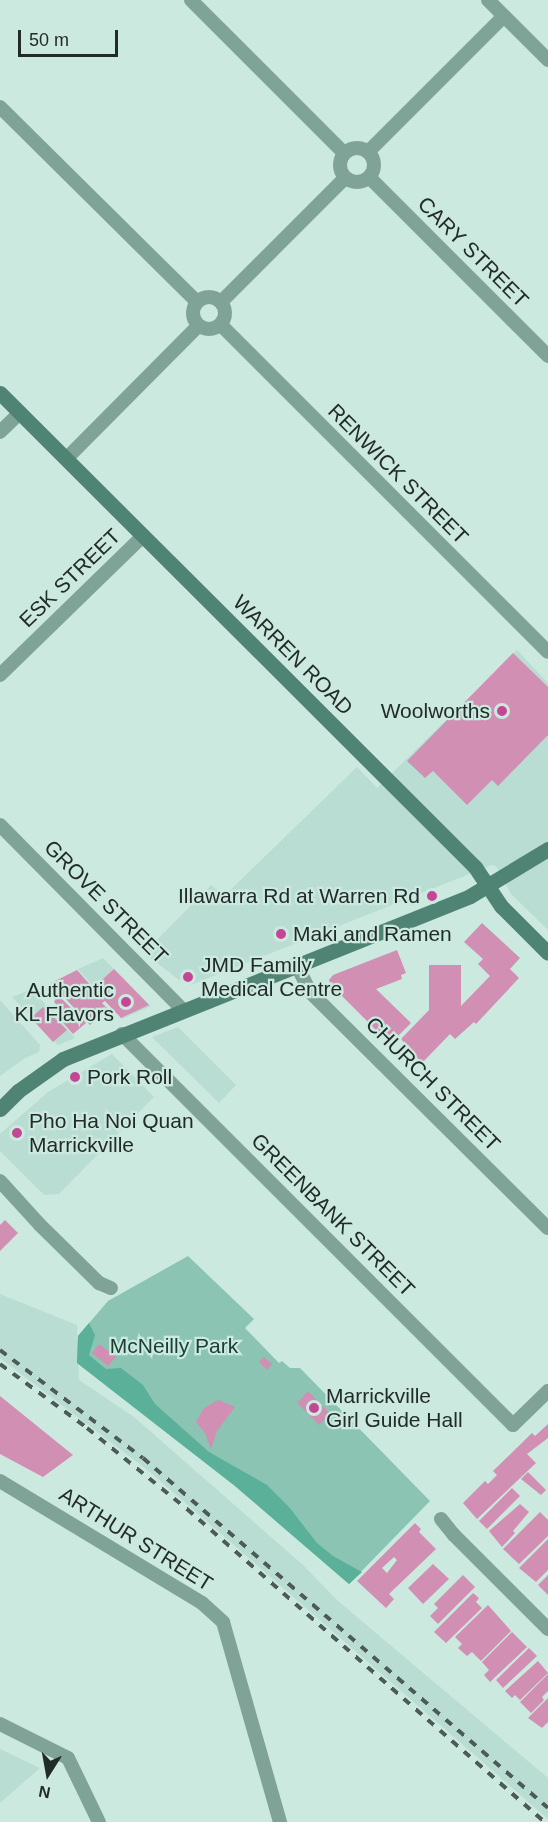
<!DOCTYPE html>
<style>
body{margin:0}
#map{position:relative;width:548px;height:1822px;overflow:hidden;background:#cce9df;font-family:Arial,sans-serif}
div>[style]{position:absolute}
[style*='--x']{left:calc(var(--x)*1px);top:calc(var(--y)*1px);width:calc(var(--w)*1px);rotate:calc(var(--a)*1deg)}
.built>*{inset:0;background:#b9ddd2}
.green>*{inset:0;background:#8bc4b3}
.forest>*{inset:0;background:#5ab098}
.building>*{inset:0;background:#d08fb3}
.street>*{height:14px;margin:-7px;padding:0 7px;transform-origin:7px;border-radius:7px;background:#80a398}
.street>.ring{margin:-7px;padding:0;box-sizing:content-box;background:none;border:14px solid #80a398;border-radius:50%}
.secondary>*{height:15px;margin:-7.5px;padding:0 7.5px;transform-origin:7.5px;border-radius:7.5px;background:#4f8474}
.rail>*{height:4px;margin-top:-2px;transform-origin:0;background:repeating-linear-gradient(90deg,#4c5b56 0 8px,transparent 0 16px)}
.dots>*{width:16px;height:16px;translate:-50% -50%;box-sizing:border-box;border:3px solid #cce9df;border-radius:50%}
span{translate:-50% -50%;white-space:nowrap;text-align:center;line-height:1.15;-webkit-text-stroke:4.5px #cce9df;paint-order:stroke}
.street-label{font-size:21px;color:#212c28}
.poi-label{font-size:21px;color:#212c28}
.right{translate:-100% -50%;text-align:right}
.left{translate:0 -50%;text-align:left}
.park-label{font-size:21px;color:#194036}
.north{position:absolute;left:18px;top:1744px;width:60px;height:60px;-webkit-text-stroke:4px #cce9df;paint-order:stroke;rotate:191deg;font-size:16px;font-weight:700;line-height:24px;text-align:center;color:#212c28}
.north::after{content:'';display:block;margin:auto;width:21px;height:27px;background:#212c28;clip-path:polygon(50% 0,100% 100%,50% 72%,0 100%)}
.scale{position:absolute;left:18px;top:30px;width:100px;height:27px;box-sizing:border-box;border:3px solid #212c28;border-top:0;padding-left:8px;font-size:18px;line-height:21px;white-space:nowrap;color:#212c28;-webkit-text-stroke:4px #cce9df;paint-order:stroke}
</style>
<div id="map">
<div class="built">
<div style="clip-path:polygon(517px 650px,548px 683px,548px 930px,511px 894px,496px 866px,492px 865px,191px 985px,178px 979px,144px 953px,211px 885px,224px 896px,357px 767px,377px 788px)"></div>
<div style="clip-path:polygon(103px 958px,151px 1006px,122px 1019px,78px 969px)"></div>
<div style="clip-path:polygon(32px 989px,75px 1038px,58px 1045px,12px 997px)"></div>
<div style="clip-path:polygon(0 1000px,40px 1045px,39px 1052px,25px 1058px,0 1076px)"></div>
<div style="clip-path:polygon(178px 1027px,236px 1085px,219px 1103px,152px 1037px)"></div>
<div style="clip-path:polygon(112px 1054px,154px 1097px,59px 1194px,44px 1195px,0 1151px,0 1134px,48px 1092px)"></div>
<div style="clip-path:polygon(0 1294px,77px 1325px,79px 1380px,134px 1417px,303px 1565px,338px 1601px,548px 1778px,548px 1819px,150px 1472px,0 1358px)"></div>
<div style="clip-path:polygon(0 1749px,40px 1768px,0 1803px)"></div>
</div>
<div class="green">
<div style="clip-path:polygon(188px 1256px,254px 1319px,245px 1328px,279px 1363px,282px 1361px,290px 1368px,300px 1368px,430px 1501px,349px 1584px,235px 1486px,77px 1363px,78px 1336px,108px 1301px)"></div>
</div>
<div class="forest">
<div style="clip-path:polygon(89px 1323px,95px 1335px,89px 1355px,106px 1369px,121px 1368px,143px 1385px,155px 1404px,209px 1452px,267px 1485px,289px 1507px,317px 1543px,333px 1556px,362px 1572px,349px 1584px,235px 1486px,77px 1363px,78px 1336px)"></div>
</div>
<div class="building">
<div style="clip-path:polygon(513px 653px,548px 687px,548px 735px,498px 786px,492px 780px,467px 805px,433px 771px,425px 778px,407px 761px)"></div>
<div style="clip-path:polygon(482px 923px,520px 958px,510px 969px,519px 978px,476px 1024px,474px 1022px,455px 1039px,450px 1034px,422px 1063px,401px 1039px,429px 1010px,429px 965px,461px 965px,461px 1006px,490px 976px,478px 964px,483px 959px,464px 942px)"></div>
<div style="clip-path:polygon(397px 950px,406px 973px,401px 975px,402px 979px,376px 989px,411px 1023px,390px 1044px,331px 985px,329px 980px,333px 975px)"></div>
<div style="clip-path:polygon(114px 969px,149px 1005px,121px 1018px,105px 1001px,102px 1003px,108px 1009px,90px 1025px,51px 983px,77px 970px,93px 988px)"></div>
<div style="clip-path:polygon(58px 995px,86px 1023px,73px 1034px,57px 1016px,63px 1011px,54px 1002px)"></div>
<div style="clip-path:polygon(43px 1007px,67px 1030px,53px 1042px,31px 1018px)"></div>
<div style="clip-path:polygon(5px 1220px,18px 1233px,0 1251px,0 1225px)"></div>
<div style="clip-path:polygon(99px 1344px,116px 1357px,108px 1366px,92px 1353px)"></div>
<div style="clip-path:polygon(264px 1357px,272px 1364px,267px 1370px,259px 1362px)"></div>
<div style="clip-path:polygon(308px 1391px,330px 1414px,319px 1425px,297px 1403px)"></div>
<div style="clip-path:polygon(0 1396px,73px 1455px,43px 1477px,0 1454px)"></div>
<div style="clip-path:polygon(218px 1400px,235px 1407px,217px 1431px,211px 1449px,205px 1433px,196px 1422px,204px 1408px)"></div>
<div style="clip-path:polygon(548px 1424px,548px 1438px,527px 1454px,536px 1463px,477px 1519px,463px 1503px,485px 1481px,488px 1484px,497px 1475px,493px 1471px,532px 1433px,535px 1436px)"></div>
<div style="clip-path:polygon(528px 1472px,546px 1490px,541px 1495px,521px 1479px)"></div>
<div style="clip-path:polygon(512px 1488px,520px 1496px,487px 1529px,479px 1521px)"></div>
<div style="clip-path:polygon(520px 1504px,529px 1512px,513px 1531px,515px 1533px,502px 1547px,489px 1531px)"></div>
<div style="clip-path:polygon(540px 1512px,548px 1520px,548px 1536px,519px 1564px,503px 1549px)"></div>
<div style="clip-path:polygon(evenodd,415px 1523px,421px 1529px,419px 1532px,436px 1549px,389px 1594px,394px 1599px,386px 1608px,357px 1581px,415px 1523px,394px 1557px,397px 1560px,387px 1573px,382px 1568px,394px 1557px)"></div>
<div style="clip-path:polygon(548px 1539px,548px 1570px,536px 1582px,519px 1568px)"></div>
<div style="clip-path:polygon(433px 1564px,449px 1579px,423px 1604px,408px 1588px)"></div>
<div style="clip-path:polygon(463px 1575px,475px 1587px,438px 1624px,430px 1616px,438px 1608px,434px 1604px)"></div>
<div style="clip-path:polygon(548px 1575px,548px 1595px,538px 1585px)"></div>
<div style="clip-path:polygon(473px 1593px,479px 1598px,476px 1602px,482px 1608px,446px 1643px,434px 1632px)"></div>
<div style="clip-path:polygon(488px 1605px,511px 1631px,481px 1661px,472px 1652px,467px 1656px,458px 1648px,462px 1644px,455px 1637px)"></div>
<div style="clip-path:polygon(512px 1632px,527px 1647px,490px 1682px,484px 1675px,489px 1670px,482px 1662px)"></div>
<div style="clip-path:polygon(529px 1648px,537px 1656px,503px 1688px,496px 1680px)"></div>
<div style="clip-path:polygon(538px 1661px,548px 1673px,520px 1700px,515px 1695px,512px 1698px,505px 1691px)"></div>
<div style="clip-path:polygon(548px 1674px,548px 1691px,542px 1697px,544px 1700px,531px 1713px,520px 1702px)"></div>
<div style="clip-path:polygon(548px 1698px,548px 1722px,542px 1728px,528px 1718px)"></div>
</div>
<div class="street">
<div style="--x:191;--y:0;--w:216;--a:45"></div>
<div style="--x:488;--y:0;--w:85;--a:45"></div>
<div style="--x:0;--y:107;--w:277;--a:44.7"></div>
<div class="ring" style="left:340px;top:148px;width:20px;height:20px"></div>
<div style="--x:368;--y:152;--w:192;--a:-45"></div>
<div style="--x:369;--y:177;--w:253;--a:45"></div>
<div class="ring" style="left:193px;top:297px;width:18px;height:18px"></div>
<div style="--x:221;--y:302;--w:175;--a:-45"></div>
<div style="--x:221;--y:325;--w:462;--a:45"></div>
<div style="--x:0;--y:432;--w:28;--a:-44"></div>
<div style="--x:67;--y:458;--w:186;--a:-45.2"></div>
<div style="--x:0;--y:675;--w:199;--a:-44.2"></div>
<div style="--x:0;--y:825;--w:260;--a:45.3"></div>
<div style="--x:296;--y:964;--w:31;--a:63"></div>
<div style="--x:310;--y:992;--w:335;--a:44.8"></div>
<div style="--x:122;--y:1034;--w:553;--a:45"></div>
<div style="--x:513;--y:1425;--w:49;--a:-44.2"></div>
<div style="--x:0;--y:1181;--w:59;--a:47.7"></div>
<div style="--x:40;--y:1225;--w:83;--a:44.5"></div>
<div style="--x:99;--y:1283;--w:13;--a:23"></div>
<div style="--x:0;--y:1481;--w:236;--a:31.1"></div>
<div style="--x:202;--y:1603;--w:28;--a:42"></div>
<div style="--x:223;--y:1622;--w:208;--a:74.1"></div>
<div style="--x:441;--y:1519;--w:21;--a:51"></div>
<div style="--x:454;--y:1535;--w:133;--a:45"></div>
<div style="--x:0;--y:1724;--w:76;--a:26.6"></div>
<div style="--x:68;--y:1758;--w:71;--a:64.2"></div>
</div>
<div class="secondary">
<div style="--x:0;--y:393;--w:671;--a:44.94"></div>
<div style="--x:475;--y:867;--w:47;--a:56.3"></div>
<div style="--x:501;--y:906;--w:66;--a:45"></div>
<div style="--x:0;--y:1109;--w:25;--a:-45"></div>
<div style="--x:18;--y:1091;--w:55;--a:-35.4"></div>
<div style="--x:63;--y:1059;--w:438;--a:-21.8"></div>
<div style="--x:470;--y:896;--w:91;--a:-31.1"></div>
</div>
<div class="rail">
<div style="--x:0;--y:1350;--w:179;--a:37.1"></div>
<div style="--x:143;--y:1458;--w:535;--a:40.83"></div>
<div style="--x:0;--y:1364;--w:108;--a:36.3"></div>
<div style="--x:87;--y:1428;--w:129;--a:39"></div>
<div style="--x:187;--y:1509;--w:475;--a:41.2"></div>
</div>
<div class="dots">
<div style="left:502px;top:711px;background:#c44796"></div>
<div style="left:432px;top:896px;background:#c44796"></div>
<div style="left:281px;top:934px;background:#c44796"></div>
<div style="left:188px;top:977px;background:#c44796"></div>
<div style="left:126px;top:1002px;background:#c44796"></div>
<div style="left:75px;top:1077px;background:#c44796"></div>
<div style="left:17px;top:1133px;background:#c44796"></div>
<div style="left:314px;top:1408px;background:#c44796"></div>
</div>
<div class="street-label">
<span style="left:473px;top:252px;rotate:45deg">CARY STREET</span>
<span style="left:398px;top:474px;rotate:45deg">RENWICK STREET</span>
<span style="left:70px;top:578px;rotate:-44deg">ESK STREET</span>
<span style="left:293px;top:655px;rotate:45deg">WARREN ROAD</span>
<span style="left:106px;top:902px;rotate:45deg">GROVE STREET</span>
<span style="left:433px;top:1084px;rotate:45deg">CHURCH STREET</span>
<span style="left:333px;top:1215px;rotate:45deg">GREENBANK STREET</span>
<span style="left:136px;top:1539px;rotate:32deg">ARTHUR STREET</span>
</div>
<div class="poi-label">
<span class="right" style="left:490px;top:711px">Woolworths</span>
<span class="right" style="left:420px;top:896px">Illawarra Rd at Warren Rd</span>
<span class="left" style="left:293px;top:934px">Maki and Ramen</span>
<span class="left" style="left:201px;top:977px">JMD Family<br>Medical Centre</span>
<span class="right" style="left:114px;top:1002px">Authentic<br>KL Flavors</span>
<span class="left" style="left:87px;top:1077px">Pork Roll</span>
<span class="left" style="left:29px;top:1133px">Pho Ha Noi Quan<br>Marrickville</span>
<span class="left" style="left:326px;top:1408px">Marrickville<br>Girl Guide Hall</span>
</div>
<div class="park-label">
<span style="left:174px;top:1346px">McNeilly Park</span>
</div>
<div class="north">N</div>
<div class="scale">50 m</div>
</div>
